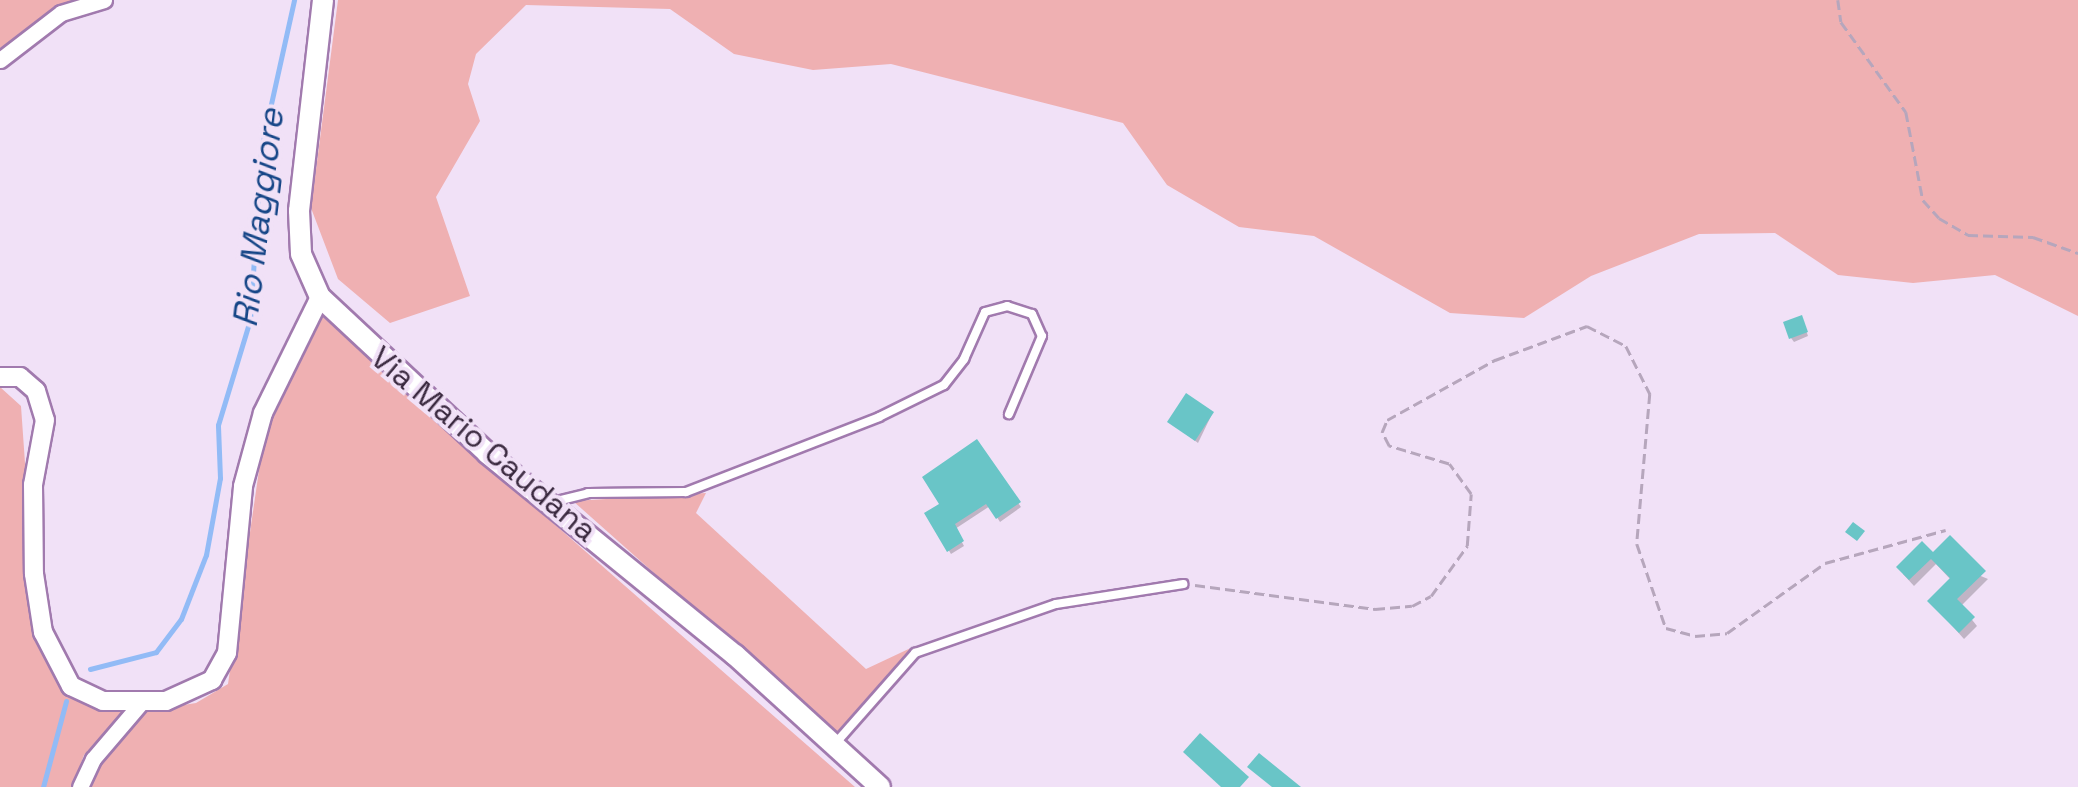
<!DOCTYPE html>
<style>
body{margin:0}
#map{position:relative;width:2078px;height:787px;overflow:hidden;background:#f1e1f7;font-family:"Space Grotesk",sans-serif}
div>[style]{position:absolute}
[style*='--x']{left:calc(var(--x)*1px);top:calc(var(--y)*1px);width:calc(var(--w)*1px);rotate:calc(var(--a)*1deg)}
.green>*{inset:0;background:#efb0b2}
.shadow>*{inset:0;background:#0003}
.stream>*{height:5px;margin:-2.5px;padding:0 2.5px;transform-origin:2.5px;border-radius:2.5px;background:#92bbf6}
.building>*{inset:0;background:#69c5c7}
.path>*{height:2.5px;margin-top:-1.25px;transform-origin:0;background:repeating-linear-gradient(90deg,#b6a6bc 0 10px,transparent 0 15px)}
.roads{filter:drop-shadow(2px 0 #a17aae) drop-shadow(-2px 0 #a17aae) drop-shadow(0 2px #a17aae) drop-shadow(0 -2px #a17aae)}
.service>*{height:8px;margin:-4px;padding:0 4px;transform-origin:4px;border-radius:4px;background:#fff}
.minor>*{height:15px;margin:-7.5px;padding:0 7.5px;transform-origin:7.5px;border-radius:7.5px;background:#fff}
.tertiary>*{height:18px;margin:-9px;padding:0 9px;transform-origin:9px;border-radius:9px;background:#fff}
.secondary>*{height:20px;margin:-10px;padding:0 10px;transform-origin:10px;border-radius:10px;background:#fff}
span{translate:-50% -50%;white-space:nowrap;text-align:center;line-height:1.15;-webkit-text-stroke:8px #f1e1f7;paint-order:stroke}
.street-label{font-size:32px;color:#3a293f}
.water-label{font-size:35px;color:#164687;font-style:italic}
</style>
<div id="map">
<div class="green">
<div style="clip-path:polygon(0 0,83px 0,0 48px)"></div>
<div style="clip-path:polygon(338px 0,2078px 0,2078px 316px,1995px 275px,1913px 283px,1838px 275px,1775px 233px,1699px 234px,1591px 276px,1524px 318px,1450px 313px,1314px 236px,1239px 227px,1167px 185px,1123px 123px,891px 64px,813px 70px,734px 54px,670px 9px,526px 5px,476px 54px,468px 84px,480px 121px,436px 197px,470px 296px,390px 323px,338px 279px,311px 208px)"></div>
<div style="clip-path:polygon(322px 316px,481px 460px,855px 787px,91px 787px,101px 763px,146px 711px,196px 703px,228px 684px,266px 422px)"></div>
<div style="clip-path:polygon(0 387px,21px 406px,37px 634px,102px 708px,124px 711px,84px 755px,72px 787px,0 787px)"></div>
<div style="clip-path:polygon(706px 493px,696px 513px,866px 669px,915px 646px,835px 734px,573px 501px)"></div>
</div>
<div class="shadow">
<div style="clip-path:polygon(1803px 322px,1808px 336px,1794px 342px,1791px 338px)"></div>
<div style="clip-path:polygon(1212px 414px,1198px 443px,1170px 422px)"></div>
<div style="clip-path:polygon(976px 442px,1021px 507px,1000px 522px,990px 506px,955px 529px,964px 546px,951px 554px,927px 514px,942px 505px)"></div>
<div style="clip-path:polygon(1933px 556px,1988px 579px,1961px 606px,1977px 626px,1964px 639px,1930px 601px,1951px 580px,1936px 564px,1914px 586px,1903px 574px)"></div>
</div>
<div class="stream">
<div style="--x:90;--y:669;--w:68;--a:-14.4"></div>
<div style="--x:156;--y:652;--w:41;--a:-52.9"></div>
<div style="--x:181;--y:619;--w:69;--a:-68.7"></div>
<div style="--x:206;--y:555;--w:78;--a:-79.7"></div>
<div style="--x:220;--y:478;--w:53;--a:-92.2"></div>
<div style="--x:218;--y:425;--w:110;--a:-73.1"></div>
<div style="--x:250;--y:320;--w:171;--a:-86.3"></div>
<div style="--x:261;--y:149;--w:153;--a:-77.5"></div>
<div style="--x:43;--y:787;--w:89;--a:-75"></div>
</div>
<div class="building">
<div style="clip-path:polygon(1802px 315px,1808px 332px,1789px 339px,1783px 322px)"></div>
<div style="clip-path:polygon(1186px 393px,1214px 412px,1195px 441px,1167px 422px)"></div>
<div style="clip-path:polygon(977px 439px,1021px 502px,996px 519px,986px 504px,955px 524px,964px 541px,947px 552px,924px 513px,939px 504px,922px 477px)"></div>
<div style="clip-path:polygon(1853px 522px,1865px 531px,1857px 541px,1845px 532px)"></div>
<div style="clip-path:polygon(1950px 535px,1986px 571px,1957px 599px,1975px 617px,1959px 633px,1927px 601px,1950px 578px,1931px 559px,1909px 580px,1896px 567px,1922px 541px,1933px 552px)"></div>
<div style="clip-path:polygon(1200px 733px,1249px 777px,1240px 787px,1221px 787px,1183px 752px)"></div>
<div style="clip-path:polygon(1259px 753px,1301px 787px,1272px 787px,1247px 767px)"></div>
</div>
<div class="path">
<div style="--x:1838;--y:0;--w:22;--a:82"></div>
<div style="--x:1841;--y:22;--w:111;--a:54.2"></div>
<div style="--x:1906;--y:112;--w:90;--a:79.1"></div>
<div style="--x:1923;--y:200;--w:24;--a:48"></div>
<div style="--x:1939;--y:218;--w:34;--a:30"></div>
<div style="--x:1968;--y:235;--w:65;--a:1.8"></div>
<div style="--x:2033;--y:237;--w:48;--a:19.6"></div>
<div style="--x:1195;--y:585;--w:182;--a:7.6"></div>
<div style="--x:1375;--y:609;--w:37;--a:-5"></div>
<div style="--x:1412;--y:606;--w:21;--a:-28"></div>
<div style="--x:1431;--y:596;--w:62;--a:-54.2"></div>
<div style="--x:1467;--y:546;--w:52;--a:-85.6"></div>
<div style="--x:1471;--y:494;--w:37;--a:-126"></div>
<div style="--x:1449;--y:464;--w:63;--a:-163.3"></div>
<div style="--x:1389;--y:446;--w:16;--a:-117"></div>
<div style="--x:1382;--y:432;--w:13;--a:-67"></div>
<div style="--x:1387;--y:420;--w:124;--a:-29.1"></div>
<div style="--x:1495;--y:360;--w:98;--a:-20.3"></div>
<div style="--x:1587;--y:326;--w:44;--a:27.1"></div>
<div style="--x:1626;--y:346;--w:54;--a:63.4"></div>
<div style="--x:1650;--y:394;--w:151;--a:95"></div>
<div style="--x:1637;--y:544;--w:89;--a:71"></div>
<div style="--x:1666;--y:628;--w:30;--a:15"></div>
<div style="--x:1695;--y:636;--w:32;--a:-5"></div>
<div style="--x:1727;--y:633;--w:120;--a:-35.5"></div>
<div style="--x:1825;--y:563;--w:125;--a:-15.3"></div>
</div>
<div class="roads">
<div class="service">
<div style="--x:553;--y:502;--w:36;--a:-14"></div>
<div style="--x:588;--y:493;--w:98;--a:-0.6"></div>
<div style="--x:686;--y:492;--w:207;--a:-21.2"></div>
<div style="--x:879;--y:417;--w:72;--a:-26.2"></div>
<div style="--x:944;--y:385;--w:33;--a:-52"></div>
<div style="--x:964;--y:359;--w:51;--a:-65.9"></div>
<div style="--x:985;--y:312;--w:23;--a:-15"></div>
<div style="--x:1007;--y:306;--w:26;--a:18"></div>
<div style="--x:1032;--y:314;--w:24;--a:66"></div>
<div style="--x:1042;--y:336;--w:85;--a:112.9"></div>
<div style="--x:834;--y:745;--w:123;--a:-48.6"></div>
<div style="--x:915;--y:653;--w:149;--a:-19.2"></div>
<div style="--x:1056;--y:604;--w:129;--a:-8.9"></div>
</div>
<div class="minor">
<div style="--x:0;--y:60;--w:77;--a:-37.6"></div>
<div style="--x:61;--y:13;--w:45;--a:-16.8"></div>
<div style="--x:80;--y:787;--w:31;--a:-65"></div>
<div style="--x:93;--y:759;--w:72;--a:-49.5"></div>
</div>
<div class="tertiary">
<div style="--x:0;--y:377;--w:20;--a:0"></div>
<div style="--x:20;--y:377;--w:21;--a:41"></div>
<div style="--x:36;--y:391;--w:30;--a:73"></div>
<div style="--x:45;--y:420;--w:66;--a:100.5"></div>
<div style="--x:33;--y:485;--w:89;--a:89.4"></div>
<div style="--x:34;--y:574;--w:59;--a:81.2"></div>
<div style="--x:43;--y:632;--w:61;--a:62.6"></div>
<div style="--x:71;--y:686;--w:35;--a:25"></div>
<div style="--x:103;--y:701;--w:63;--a:0"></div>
<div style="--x:166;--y:701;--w:51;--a:-24.5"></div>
<div style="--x:212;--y:680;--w:31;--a:-61"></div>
<div style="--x:227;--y:653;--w:168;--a:-84.5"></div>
<div style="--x:243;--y:486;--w:76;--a:-74.7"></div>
<div style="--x:263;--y:413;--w:129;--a:-63.8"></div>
</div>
<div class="secondary">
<div style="--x:323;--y:0;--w:212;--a:96.5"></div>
<div style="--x:299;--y:211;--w:43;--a:87.3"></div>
<div style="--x:301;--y:254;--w:47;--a:66.2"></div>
<div style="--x:320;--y:297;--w:229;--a:43"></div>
<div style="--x:487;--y:453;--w:320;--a:39.2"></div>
<div style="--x:735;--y:655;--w:196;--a:42.3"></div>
</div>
</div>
<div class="street-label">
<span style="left:484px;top:444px;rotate:40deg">Via Mario Caudana</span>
</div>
<div class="water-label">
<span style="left:258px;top:218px;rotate:-83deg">Rio Maggiore</span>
</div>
</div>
